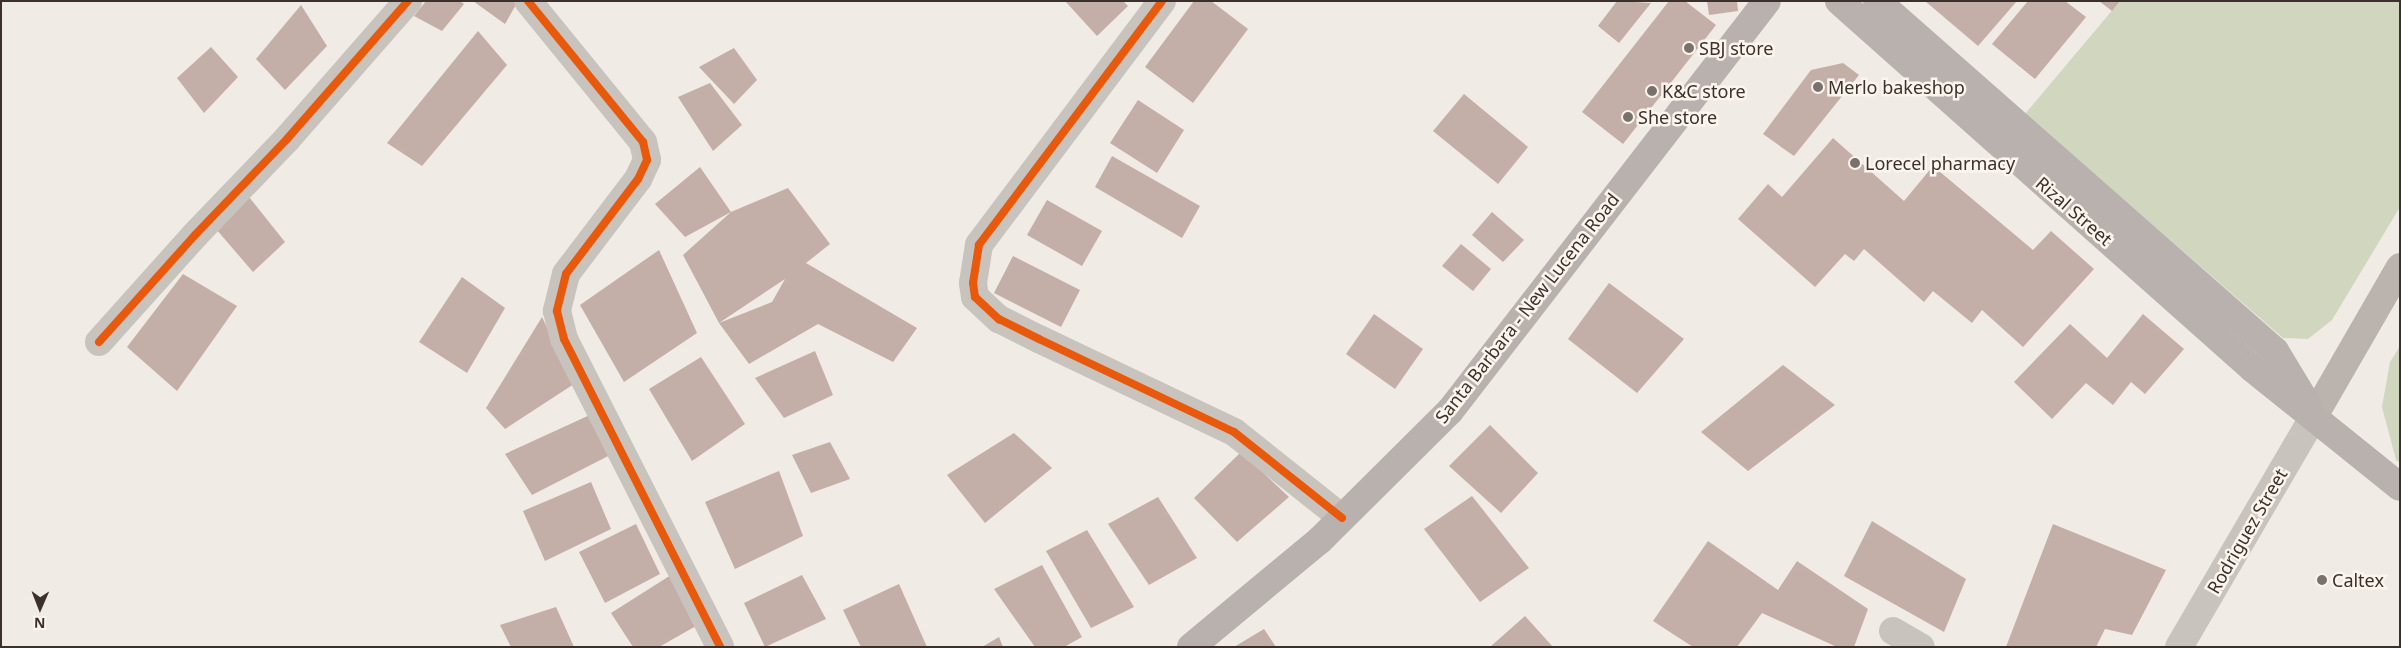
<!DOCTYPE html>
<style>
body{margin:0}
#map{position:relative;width:2401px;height:648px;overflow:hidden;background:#f0ebe5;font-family:"Noto Sans",sans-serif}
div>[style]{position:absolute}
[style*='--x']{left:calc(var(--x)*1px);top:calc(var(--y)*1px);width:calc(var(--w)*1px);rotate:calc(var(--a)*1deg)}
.green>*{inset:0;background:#d1d6bf}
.building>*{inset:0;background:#c3afa7}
.street>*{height:28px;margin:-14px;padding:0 14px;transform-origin:14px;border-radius:14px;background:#c9c3be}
.secondary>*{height:28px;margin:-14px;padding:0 14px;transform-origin:14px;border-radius:14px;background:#bab3ae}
.primary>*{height:28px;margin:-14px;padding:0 14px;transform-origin:14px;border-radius:14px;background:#b8b1ad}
.cycleway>*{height:8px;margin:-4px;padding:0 4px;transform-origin:4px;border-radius:4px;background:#e8590c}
.dots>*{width:14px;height:14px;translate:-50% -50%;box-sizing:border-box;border:2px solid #fbf5ee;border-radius:50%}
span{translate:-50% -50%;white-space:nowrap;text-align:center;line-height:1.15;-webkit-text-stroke:5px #fbf5ee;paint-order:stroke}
.poi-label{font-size:18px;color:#3b302b}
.left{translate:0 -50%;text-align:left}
.street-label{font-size:18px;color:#3b302b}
.frame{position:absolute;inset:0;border:2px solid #3b302b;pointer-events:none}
.north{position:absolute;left:15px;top:583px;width:50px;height:50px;-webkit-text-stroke:4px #fbf5ee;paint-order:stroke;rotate:181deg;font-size:14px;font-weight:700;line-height:20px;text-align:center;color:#3b302b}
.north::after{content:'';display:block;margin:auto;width:18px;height:22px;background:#3b302b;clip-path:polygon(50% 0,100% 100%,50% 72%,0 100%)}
</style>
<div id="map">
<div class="green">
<div style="clip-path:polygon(2120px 1px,2400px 1px,2400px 207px,2332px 320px,2308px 339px,2283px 338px,2025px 114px)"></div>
<div style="clip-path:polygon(2400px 346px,2400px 463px,2396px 460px,2382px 407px,2390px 362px)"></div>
</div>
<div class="building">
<div style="clip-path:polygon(426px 1px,460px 1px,464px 4px,442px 31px,414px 16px)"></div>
<div style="clip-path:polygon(473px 1px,518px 1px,505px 24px)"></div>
<div style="clip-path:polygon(1065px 1px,1123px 1px,1128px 6px,1097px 36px)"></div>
<div style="clip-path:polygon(1194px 1px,1211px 1px,1248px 29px,1193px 103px,1145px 67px)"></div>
<div style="clip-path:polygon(1617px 1px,1651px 3px,1619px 43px,1598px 26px)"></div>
<div style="clip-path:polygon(1669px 1px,1685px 1px,1716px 25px,1623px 144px,1582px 112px)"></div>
<div style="clip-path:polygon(1707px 1px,1737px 1px,1738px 11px,1709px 15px)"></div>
<div style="clip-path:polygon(1925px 1px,2017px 1px,1978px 46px)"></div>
<div style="clip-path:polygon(2028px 1px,2065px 1px,2086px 17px,2035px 79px,1992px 44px)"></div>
<div style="clip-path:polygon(2099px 1px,2120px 1px,2112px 11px)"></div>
<div style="clip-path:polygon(301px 5px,327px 46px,285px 90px,256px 59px)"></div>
<div style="clip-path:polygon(478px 31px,507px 65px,422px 166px,387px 143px)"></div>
<div style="clip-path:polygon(211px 47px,238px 77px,204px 113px,177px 78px)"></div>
<div style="clip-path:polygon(734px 48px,757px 80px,734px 104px,699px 67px)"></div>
<div style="clip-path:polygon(1843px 63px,1859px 75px,1794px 156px,1763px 134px,1811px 70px)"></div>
<div style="clip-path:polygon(710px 83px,742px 125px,713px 151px,678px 97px)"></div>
<div style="clip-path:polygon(1464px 94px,1528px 147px,1498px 184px,1433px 131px)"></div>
<div style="clip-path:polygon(1138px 100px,1184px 130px,1157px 173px,1110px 143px)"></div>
<div style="clip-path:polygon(1833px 138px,1904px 201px,1933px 166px,2033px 250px,2051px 231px,2094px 269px,2023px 347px,1982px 310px,1972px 323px,1933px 291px,1924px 302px,1864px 249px,1854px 261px,1845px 254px,1815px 287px,1738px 219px,1768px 184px,1782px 197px)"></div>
<div style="clip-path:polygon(1112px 156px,1200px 206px,1182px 238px,1095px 187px)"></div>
<div style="clip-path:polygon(evenodd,700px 167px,731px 212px,788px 188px,830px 244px,806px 263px,917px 328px,893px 362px,818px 324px,749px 364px,719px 323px,683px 255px,731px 212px,685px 237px,655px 204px,700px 167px,785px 279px,772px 302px,719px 323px,785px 279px)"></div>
<div style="clip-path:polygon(245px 192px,285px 242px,253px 272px,216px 229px)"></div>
<div style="clip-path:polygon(1047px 200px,1102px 231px,1082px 266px,1027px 235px)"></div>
<div style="clip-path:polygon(1492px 212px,1524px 240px,1503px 262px,1472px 235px)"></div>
<div style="clip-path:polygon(1461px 244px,1491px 269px,1473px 291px,1442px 266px)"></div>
<div style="clip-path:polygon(659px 250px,697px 333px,624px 382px,580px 305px)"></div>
<div style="clip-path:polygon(1013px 256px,1080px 290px,1061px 327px,994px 293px)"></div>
<div style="clip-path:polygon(183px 274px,237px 306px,177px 391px,127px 347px)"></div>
<div style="clip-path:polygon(462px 277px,505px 308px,467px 373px,419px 342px)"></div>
<div style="clip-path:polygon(1609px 283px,1684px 339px,1637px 393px,1568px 339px)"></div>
<div style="clip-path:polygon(1374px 314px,1423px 349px,1395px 389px,1346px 354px)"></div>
<div style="clip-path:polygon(2143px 314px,2184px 349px,2145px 394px,2131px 382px,2113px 405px,2086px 383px,2052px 419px,2014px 382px,2070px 324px,2107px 358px)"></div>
<div style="clip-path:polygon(542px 317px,574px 384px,505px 429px,486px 408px)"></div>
<div style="clip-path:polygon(815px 351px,833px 395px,784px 418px,755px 378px)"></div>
<div style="clip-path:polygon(701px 357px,745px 424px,692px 461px,649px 389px)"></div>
<div style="clip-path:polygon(1783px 365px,1835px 405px,1748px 471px,1701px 432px)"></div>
<div style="clip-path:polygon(592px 414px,616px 452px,532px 495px,505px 454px)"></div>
<div style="clip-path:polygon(1490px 425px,1538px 473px,1501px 513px,1449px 466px)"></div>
<div style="clip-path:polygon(1014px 433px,1052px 468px,985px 523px,947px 475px)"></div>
<div style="clip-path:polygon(830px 442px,850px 479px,811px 493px,792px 455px)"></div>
<div style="clip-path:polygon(1241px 452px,1289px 497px,1237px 542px,1194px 498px)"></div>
<div style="clip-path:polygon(779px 471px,803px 536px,735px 569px,705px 502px)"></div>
<div style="clip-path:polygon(591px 482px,611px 529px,545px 561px,523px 511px)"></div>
<div style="clip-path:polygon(1472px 496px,1529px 568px,1480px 602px,1424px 529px)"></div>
<div style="clip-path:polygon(1158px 497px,1197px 558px,1149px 585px,1108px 524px)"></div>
<div style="clip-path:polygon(1872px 521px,1966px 579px,1944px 632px,1844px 576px)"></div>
<div style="clip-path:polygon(636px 524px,660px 574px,605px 603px,579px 552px)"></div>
<div style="clip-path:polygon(2053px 524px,2166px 570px,2132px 635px,2105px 629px,2096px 647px,2006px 647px)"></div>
<div style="clip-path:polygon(1087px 530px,1134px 607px,1091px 628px,1046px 551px)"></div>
<div style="clip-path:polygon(1708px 541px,1778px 590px,1797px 561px,1868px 609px,1854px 647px,1837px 647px,1762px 613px,1737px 647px,1693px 647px,1653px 621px)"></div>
<div style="clip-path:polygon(1042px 565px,1082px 637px,1064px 647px,1035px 647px,994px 589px)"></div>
<div style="clip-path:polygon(671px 575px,703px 622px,659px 647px,633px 647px,611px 613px)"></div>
<div style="clip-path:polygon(802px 575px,826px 619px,765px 647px,744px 603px)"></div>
<div style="clip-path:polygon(899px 584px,927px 647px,861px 647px,843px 610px)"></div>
<div style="clip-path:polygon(556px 607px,574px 647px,511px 647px,500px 625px)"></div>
<div style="clip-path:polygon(1525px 616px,1553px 647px,1490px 647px)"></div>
<div style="clip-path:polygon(1264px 629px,1276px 647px,1234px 647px)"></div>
<div style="clip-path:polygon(999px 637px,1003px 647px,982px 647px)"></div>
</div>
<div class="street">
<div style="--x:528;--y:1;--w:182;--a:50.8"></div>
<div style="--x:643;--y:142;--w:18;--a:77"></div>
<div style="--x:647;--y:160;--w:21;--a:115"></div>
<div style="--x:638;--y:179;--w:119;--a:127.2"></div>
<div style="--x:566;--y:274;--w:38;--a:104"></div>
<div style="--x:557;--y:311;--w:29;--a:76"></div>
<div style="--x:564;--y:339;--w:345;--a:63.1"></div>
<div style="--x:1162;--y:1;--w:305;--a:126.9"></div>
<div style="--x:979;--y:245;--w:38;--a:99"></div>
<div style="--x:973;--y:283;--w:14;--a:82"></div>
<div style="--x:975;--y:297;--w:33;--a:43"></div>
<div style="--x:999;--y:319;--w:45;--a:26.6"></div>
<div style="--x:1039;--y:339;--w:216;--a:25.5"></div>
<div style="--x:1234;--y:432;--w:138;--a:38.5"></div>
<div style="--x:99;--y:342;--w:144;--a:-48.1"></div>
<div style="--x:195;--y:235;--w:133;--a:-46.2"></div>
<div style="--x:287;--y:139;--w:184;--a:-48.8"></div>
<div style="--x:1893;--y:631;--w:32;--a:30"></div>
<div style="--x:2179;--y:647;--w:268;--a:-59.7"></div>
</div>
<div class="secondary">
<div style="--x:2314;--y:416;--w:172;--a:-60"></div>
</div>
<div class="primary">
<div style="--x:1839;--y:1;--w:553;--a:41.62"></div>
<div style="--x:2252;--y:368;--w:190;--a:38.8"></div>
<div style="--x:1877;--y:1;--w:530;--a:41.33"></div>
<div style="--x:2275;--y:351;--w:62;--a:58.9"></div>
<div style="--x:1191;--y:647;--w:168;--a:-39.7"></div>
<div style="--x:1320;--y:540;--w:183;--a:-44.8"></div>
<div style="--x:1450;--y:411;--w:518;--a:-52.29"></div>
</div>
<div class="cycleway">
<div style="--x:528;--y:1;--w:182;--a:50.8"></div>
<div style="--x:643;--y:142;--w:18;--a:77"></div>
<div style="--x:647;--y:160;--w:21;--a:115"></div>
<div style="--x:638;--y:179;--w:119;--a:127.2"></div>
<div style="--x:566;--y:274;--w:38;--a:104"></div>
<div style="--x:557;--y:311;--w:29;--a:76"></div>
<div style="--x:564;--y:339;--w:345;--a:63.1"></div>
<div style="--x:1162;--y:1;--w:305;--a:126.9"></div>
<div style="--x:979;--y:245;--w:38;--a:99"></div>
<div style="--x:973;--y:283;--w:14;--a:82"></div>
<div style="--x:975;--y:297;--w:33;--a:43"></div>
<div style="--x:999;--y:319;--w:45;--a:26.6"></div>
<div style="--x:1039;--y:339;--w:216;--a:25.5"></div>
<div style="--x:1234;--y:432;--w:138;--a:38.5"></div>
<div style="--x:99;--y:342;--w:144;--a:-48.1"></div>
<div style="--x:195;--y:235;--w:133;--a:-46.2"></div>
<div style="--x:287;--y:139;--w:184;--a:-48.8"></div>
</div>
<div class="dots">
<div style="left:1689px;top:48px;background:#7a716c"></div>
<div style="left:1818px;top:87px;background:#7a716c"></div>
<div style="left:1652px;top:91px;background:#7a716c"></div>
<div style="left:1628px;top:117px;background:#7a716c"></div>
<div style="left:1855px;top:163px;background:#7a716c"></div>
<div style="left:2322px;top:580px;background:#7a716c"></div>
</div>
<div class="poi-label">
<span class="left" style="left:1699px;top:48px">SBJ store</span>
<span class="left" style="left:1828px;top:87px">Merlo bakeshop</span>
<span class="left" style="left:1662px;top:91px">K&amp;C store</span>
<span class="left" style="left:1638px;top:117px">She store</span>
<span class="left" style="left:1865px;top:163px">Lorecel pharmacy</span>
<span class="left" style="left:2332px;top:580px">Caltex</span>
</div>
<div class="street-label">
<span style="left:2074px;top:211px;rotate:41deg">Rizal Street</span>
<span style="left:1527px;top:308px;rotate:-52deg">Santa Barbara - New Lucena Road</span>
<span style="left:2247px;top:531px;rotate:-60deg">Rodriguez Street</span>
</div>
<div class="frame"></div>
<div class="north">N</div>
</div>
